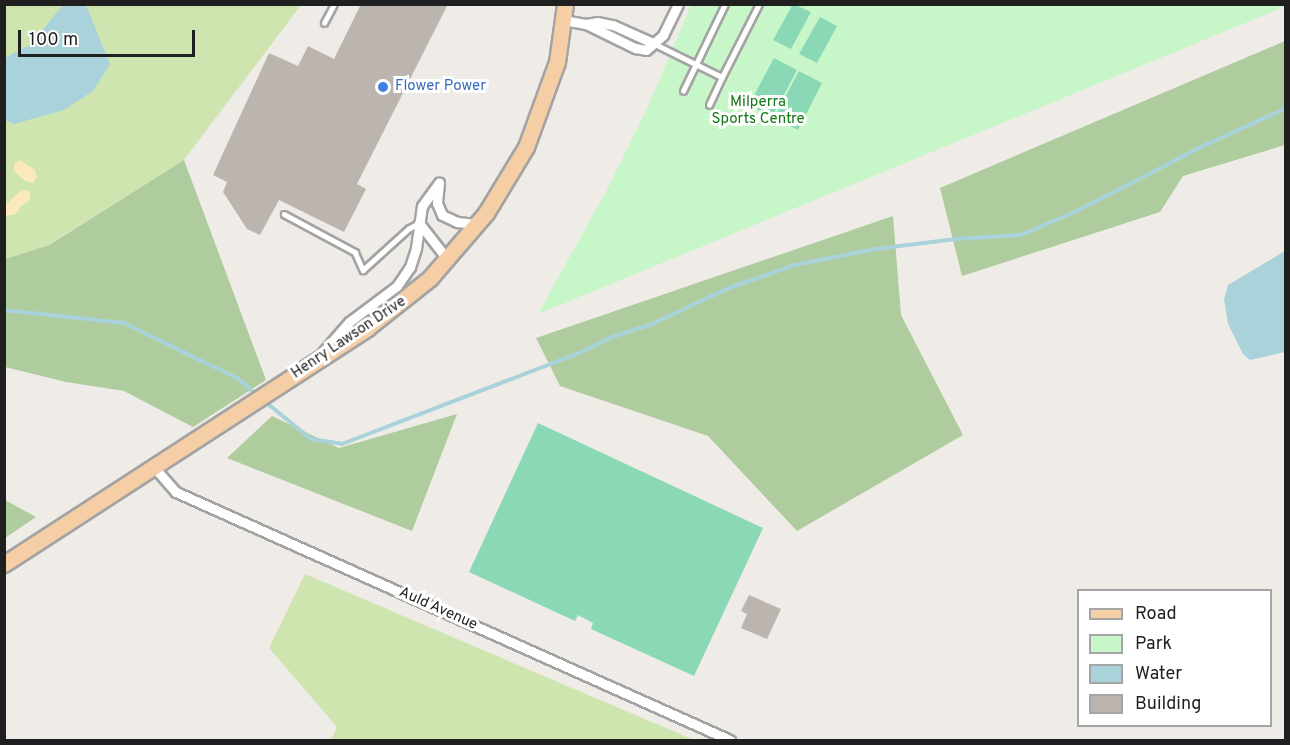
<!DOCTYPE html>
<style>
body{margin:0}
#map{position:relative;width:1290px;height:745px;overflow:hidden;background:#efece7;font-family:Overpass,sans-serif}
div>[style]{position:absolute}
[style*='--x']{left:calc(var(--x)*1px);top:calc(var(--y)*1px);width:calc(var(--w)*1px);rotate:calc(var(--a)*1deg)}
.grass>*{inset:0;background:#cee5b0}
.forest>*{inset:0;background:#afcc9e}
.sand>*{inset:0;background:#fae9ba}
.park>*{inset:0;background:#c7f6c8}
.pitch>*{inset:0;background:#8ad8b5}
.water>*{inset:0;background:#aad2da}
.stream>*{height:4px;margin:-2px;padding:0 2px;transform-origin:2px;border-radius:2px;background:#aad2da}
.building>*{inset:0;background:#bcb5af}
.roads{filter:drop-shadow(2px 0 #a3a3a3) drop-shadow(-2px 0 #a3a3a3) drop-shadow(0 2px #a3a3a3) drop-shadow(0 -2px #a3a3a3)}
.lane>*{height:4.5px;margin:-2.25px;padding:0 2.25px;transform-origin:2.25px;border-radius:2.25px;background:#fff}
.street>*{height:9px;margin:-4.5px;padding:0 4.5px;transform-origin:4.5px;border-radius:4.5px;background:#fff}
.primary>*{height:15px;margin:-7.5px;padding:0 7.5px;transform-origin:7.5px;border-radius:7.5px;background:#f5cea6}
.dots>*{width:16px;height:16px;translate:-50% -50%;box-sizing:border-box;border:3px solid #fff;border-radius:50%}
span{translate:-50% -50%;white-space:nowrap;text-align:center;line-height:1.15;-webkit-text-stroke:6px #fff;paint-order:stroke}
.shop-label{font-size:15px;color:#366cbe}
.left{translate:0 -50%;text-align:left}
.park-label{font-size:15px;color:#147716}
.street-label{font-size:15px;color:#1f1f1f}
.frame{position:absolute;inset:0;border:6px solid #1f1f1f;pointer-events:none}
.legend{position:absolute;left:1077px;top:589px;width:195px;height:138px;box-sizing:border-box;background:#fff;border:2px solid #a5a5a5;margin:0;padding:8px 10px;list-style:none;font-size:18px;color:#1f1f1f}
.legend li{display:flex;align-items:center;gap:12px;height:30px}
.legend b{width:30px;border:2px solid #a5a5a5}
.scale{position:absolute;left:18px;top:30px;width:177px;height:27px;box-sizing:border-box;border:3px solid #1f1f1f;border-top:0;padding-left:8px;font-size:18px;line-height:21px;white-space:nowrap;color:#1f1f1f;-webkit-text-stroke:4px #fff;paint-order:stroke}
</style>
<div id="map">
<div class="grass">
<div style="clip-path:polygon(5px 5px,301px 5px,184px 160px,48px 245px,5px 259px)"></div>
<div style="clip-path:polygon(305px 574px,694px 740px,331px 740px,337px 727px,269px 648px)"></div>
</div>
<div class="forest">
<div style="clip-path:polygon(1285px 41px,1285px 145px,1183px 176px,1160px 212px,962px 276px,940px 188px)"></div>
<div style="clip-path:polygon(184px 160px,266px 380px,193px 427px,124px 391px,66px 382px,5px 367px,5px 259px,49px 245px)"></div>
<div style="clip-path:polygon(893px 216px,901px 315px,963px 435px,797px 531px,708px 436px,560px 386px,536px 338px)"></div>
<div style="clip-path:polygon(457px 414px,412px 531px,227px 458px,272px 416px,339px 448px)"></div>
<div style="clip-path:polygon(5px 500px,36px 517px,5px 538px)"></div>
</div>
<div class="sand">
<div style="clip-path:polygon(20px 160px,35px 170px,37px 177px,33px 183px,25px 181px,14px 171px,14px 164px)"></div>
<div style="clip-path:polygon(22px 190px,30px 191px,30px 200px,21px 206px,16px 214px,5px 216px,5px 205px)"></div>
</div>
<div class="park">
<div style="clip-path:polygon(691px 5px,1284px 5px,1282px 8px,538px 314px,609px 186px,650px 102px)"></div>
</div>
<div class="pitch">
<div style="clip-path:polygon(793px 4px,811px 12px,791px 49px,773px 40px)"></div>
<div style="clip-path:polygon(820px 17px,837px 26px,817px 63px,799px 54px)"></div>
<div style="clip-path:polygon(774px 58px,797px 70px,772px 117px,749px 105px)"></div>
<div style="clip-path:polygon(799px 71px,822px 83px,798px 130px,774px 118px)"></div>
<div style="clip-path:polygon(538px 423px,763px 528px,694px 676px,591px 629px,593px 623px,578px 615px,575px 621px,469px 572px)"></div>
</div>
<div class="water">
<div style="clip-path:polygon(63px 5px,86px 5px,110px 64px,93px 91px,64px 110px,14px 124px,5px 120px,5px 58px,31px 44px)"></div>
<div style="clip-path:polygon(1285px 251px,1285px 352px,1250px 360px,1243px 354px,1228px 324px,1224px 299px,1228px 285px)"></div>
</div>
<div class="stream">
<div style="--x:4;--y:310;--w:121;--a:6.2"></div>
<div style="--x:124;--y:323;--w:126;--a:26"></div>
<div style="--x:237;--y:378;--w:26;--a:40"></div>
<div style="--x:263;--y:400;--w:62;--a:39.1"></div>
<div style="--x:311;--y:439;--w:31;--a:9"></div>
<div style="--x:342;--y:444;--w:252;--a:-21"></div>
<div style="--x:577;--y:354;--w:39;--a:-26"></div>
<div style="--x:612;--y:337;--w:42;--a:-18"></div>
<div style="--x:652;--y:324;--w:85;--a:-25.1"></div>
<div style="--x:729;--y:288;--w:70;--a:-19.2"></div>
<div style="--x:795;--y:265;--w:82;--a:-11.3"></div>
<div style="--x:875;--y:249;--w:82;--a:-7"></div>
<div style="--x:956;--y:239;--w:65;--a:-3.5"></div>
<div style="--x:1021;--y:235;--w:61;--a:-23.2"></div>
<div style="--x:1077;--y:211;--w:137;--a:-27.3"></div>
<div style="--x:1199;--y:148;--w:96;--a:-24.7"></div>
</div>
<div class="building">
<div style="clip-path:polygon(361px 4px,448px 4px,357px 184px,366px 189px,344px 232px,279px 200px,260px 235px,247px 229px,223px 192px,227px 182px,213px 175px,269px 53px,298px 66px,308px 46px,334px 59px)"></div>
<div style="clip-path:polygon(749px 595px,781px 609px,767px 639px,741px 628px,747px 614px,741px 611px)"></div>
</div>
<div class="roads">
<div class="lane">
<div style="--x:324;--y:23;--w:21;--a:-62"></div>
<div style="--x:653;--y:43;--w:77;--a:26.2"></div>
<div style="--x:722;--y:77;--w:82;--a:-63.1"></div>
<div style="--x:683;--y:91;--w:97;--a:-64.2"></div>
<div style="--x:709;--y:105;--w:31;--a:-65"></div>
<div style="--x:284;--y:214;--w:81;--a:28.2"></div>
<div style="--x:355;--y:252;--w:20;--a:66"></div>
<div style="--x:363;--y:270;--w:61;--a:-42.3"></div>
<div style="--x:408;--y:229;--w:13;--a:-29"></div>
</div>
<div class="street">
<div style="--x:563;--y:20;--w:23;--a:10"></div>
<div style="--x:586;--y:24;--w:55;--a:26.1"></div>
<div style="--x:635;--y:48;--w:11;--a:10"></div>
<div style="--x:646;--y:50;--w:23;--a:-41"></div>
<div style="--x:663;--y:35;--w:34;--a:-64"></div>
<div style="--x:586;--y:24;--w:11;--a:-10"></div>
<div style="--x:597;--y:22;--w:16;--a:11"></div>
<div style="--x:613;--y:25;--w:44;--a:24.2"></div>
<div style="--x:439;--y:183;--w:20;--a:96"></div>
<div style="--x:437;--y:203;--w:13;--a:67"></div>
<div style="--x:442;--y:215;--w:17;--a:25"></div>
<div style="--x:457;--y:222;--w:20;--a:6"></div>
<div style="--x:419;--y:223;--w:47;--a:51.9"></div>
<div style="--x:323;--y:352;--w:40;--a:-49"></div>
<div style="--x:349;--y:322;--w:60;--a:-36.9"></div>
<div style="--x:397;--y:286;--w:23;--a:-56"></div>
<div style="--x:410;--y:267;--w:20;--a:-72"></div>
<div style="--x:416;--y:248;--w:42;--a:-81.9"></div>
<div style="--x:422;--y:206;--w:29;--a:-54"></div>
<div style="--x:154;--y:467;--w:33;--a:49"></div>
<div style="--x:176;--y:492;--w:607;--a:24.12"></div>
</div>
<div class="primary">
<div style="--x:4;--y:564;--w:433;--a:-33"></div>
<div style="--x:367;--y:328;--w:80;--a:-38.4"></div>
<div style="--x:430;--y:278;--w:86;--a:-49.3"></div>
<div style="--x:486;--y:213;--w:77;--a:-58.8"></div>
<div style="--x:526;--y:147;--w:90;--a:-70"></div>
<div style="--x:557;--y:62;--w:59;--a:-82.1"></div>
</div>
</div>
<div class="dots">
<div style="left:383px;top:87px;background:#3f7fe0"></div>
</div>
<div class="shop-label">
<span class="left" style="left:395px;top:87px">Flower Power</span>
</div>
<div class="park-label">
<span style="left:758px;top:111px">Milperra<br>Sports Centre</span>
</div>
<div class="street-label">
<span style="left:349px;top:338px;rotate:-34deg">Henry Lawson Drive</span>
<span style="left:438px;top:609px;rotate:24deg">Auld Avenue</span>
</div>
<div class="frame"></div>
<ul class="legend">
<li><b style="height:8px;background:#f5cea6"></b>Road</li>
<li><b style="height:16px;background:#c7f6c8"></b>Park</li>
<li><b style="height:16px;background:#aad2da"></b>Water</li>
<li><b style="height:16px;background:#bcb5af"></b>Building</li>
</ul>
<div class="scale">100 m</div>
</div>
